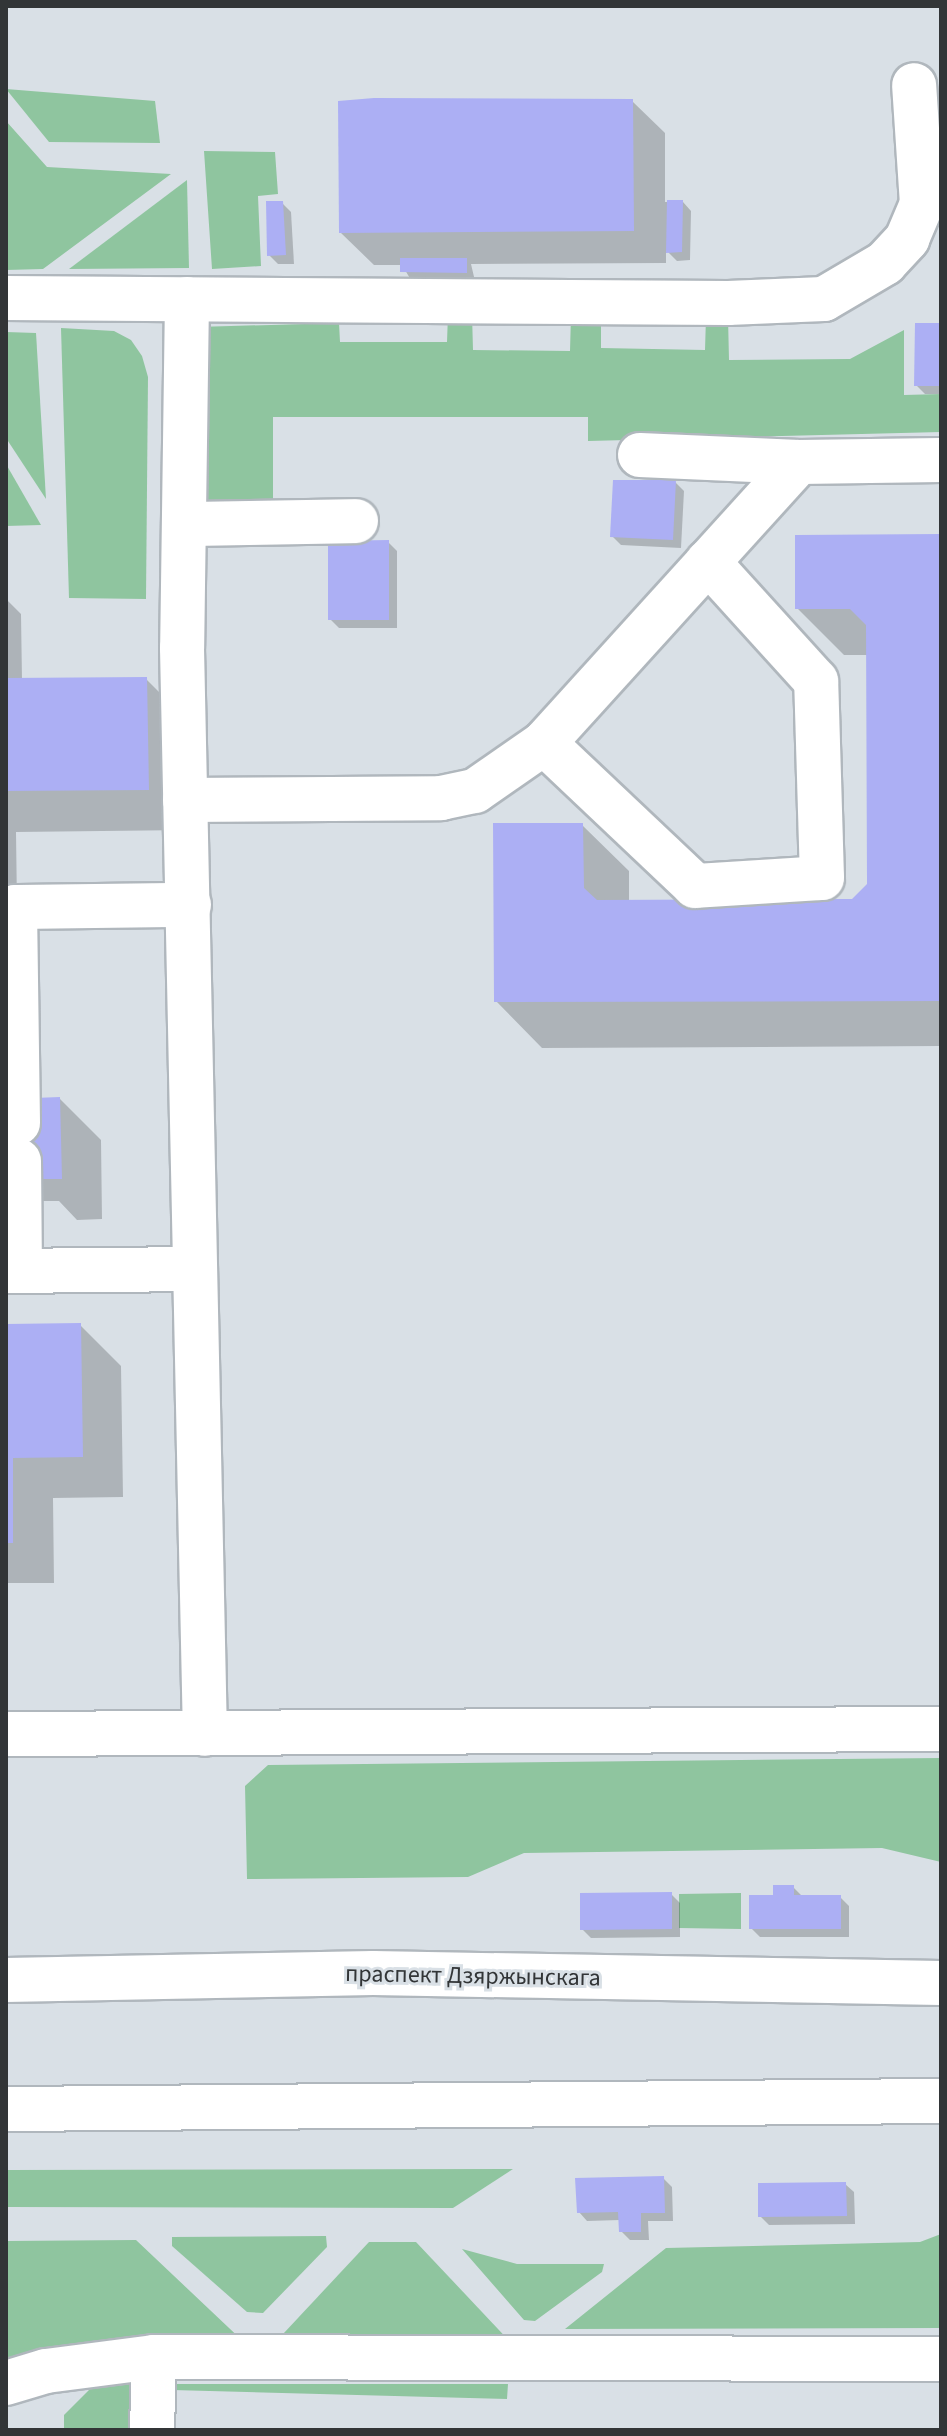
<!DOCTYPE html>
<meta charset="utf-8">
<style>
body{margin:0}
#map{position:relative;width:947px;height:2436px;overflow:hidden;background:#d9e0e6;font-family:"Source Sans 3",sans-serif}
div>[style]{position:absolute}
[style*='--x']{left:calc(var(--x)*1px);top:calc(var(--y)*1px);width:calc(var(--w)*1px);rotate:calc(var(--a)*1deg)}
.green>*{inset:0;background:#8fc59f}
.shadow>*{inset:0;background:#0003}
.building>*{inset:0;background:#acaff4}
.roads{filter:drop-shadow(2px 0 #b0b7bd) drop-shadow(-2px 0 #b0b7bd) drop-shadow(0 2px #b0b7bd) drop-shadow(0 -2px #b0b7bd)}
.minor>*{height:44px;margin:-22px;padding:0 22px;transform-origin:22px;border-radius:22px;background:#fff}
.major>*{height:44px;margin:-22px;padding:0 22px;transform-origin:22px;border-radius:22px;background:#fff}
span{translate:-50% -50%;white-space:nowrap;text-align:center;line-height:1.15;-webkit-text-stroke:6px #d9e0e6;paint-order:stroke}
.street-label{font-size:24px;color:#323537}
.frame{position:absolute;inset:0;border:8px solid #323537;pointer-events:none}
</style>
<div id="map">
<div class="green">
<div style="clip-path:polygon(6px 89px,155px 101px,160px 143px,49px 142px)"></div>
<div style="clip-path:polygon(6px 121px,47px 167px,171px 174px,43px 269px,6px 270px)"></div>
<div style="clip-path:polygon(204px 151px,275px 152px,278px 194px,258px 196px,261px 266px,212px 269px)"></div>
<div style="clip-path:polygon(187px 180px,189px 268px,69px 269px)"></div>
<div style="clip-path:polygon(448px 314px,472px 314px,473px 350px,570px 351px,571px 315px,601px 315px,601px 348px,705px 350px,706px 317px,728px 317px,729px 360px,850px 359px,904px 330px,904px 395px,941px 394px,941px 432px,588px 441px,588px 417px,273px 417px,273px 508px,199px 511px,197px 327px,339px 323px,340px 342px,447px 342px)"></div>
<div style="clip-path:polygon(61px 328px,114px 331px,131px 340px,142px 356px,148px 377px,146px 599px,69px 598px)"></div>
<div style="clip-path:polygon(6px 332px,36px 333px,46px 499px,6px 438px)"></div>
<div style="clip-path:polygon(6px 464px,41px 525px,6px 526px)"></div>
<div style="clip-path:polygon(941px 1758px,941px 1862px,882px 1848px,524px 1853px,468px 1877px,247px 1879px,245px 1786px,268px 1765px)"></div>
<div style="clip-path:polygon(741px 1893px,741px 1929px,679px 1928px,679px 1894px)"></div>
<div style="clip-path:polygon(513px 2169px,453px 2208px,6px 2207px,6px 2170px)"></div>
<div style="clip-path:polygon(941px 2234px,941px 2328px,565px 2329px,666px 2248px,920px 2242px)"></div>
<div style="clip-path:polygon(326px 2236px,327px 2247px,263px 2313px,247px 2312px,172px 2246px,172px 2237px)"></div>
<div style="clip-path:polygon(136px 2240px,247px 2345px,53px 2349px,6px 2358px,6px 2241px)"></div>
<div style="clip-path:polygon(369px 2242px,416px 2242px,516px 2348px,269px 2349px)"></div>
<div style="clip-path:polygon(462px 2249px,517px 2264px,604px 2264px,602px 2272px,535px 2321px,524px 2320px)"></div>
<div style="clip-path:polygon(95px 2384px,508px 2384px,507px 2399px,135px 2389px,134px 2430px,64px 2430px,64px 2415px)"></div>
</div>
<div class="shadow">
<div style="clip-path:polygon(632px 101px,665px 133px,665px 202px,683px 202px,691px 211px,690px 260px,677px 261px,666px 250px,666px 263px,471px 264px,475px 281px,411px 280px,402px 265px,374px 265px,341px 233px)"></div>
<div style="clip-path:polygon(282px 203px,291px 212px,294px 264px,278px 264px,269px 255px)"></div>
<div style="clip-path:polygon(941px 325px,941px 394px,925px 394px,916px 385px)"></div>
<div style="clip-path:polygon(675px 482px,684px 491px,681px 548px,621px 545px,612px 536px)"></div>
<div style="clip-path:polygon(941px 536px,941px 1046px,542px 1048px,496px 1001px,582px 825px,629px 871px,629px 902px,852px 901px,869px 885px,868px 655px,844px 655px,797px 608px)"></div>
<div style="clip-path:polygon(388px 542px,397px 551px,397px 628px,339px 628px,330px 619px)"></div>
<div style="clip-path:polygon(6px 599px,21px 614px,22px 680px,146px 679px,187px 720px,189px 830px,16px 832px,20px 1125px,60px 1099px,101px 1140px,102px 1219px,77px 1220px,59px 1201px,18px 1201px,19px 1295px,6px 1295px)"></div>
<div style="clip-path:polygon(80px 1325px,121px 1366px,123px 1497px,53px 1498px,54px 1583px,6px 1583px,6px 1326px)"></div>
<div style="clip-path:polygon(793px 1887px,803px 1897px,840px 1897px,849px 1906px,849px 1937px,760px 1937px,751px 1928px,775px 1897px)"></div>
<div style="clip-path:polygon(671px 1894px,680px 1903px,680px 1937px,591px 1938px,582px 1929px)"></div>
<div style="clip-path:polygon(663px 2178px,672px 2187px,673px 2221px,648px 2221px,649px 2240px,630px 2240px,621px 2231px,620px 2220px,587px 2221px,579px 2212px)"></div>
<div style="clip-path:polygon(845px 2184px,854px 2192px,855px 2224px,769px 2225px,760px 2216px)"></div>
</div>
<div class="building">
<div style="clip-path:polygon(374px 98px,633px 99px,634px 231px,339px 233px,338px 101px)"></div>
<div style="clip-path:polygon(667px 200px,683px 200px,682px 252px,666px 253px)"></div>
<div style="clip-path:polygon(266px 201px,283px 201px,286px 255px,267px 256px)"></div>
<div style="clip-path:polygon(400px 258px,467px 258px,467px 273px,400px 272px)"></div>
<div style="clip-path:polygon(915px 323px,941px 323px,941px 386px,914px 386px)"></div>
<div style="clip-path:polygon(613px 480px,676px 480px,673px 540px,610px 537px)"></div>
<div style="clip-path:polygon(941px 534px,941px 1001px,494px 1002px,493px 823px,583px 823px,584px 888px,597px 900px,852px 899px,867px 884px,866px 625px,850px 609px,795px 609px,795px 535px)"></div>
<div style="clip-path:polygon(389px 540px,389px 620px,328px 620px,328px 541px)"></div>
<div style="clip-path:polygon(147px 677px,149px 790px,6px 791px,6px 678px)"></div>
<div style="clip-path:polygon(60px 1097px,62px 1179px,34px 1179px,6px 1161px,6px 1123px,34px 1098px)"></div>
<div style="clip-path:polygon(81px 1323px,83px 1457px,13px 1458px,13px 1543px,6px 1543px,6px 1324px)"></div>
<div style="clip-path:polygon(773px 1885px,794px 1885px,794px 1895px,841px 1895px,841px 1929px,749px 1929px,749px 1895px,773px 1895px)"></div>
<div style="clip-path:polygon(672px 1892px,672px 1929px,580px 1930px,580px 1893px)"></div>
<div style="clip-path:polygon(664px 2176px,665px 2213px,641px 2213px,641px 2232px,619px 2232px,618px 2212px,577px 2213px,575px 2178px)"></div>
<div style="clip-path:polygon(846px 2182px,847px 2216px,758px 2217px,758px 2183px)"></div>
</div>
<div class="roads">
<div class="minor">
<div style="--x:6;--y:298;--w:722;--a:0.4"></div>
<div style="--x:728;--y:303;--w:96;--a:-2.4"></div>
<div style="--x:824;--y:299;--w:71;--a:-30.5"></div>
<div style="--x:885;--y:263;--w:33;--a:-47"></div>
<div style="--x:907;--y:239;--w:38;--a:-67"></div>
<div style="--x:922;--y:204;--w:119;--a:-93.8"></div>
<div style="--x:187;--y:299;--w:349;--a:90.8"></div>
<div style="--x:182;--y:648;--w:1086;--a:88.79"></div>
<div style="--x:640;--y:455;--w:159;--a:2.5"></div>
<div style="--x:799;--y:462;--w:142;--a:-0.8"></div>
<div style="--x:185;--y:524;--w:171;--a:-1"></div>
<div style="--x:544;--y:743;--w:208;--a:43.4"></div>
<div style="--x:695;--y:886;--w:127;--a:-3.6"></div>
<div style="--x:822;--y:878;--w:197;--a:-91.7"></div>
<div style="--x:816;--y:681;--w:161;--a:-132.2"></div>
<div style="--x:185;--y:800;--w:256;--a:-0.4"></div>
<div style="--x:441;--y:798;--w:35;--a:-12"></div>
<div style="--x:475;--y:791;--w:84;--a:-34.8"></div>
<div style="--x:544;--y:743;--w:379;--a:-47.8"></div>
<div style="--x:18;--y:1123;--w:216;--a:-90.8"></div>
<div style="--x:15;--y:907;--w:174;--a:-0.7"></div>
<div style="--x:19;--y:1161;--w:109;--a:89.5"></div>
<div style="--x:6;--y:1271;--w:189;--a:-0.6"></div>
<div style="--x:6;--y:1734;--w:935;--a:-0.31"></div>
<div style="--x:6;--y:2383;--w:42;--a:-16.7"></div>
<div style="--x:46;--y:2371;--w:109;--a:-7.4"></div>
<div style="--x:154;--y:2357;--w:787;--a:0.15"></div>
<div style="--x:152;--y:2430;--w:73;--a:-88.4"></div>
</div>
<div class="major">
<div style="--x:6;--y:1980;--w:367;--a:-1.1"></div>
<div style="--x:373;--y:1973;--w:568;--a:1.01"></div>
<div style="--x:6;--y:2109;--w:935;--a:-0.49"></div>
</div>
</div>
<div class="street-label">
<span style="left:473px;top:1976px;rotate:1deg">праспект Дзяржынскага</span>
</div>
<div class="frame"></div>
</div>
